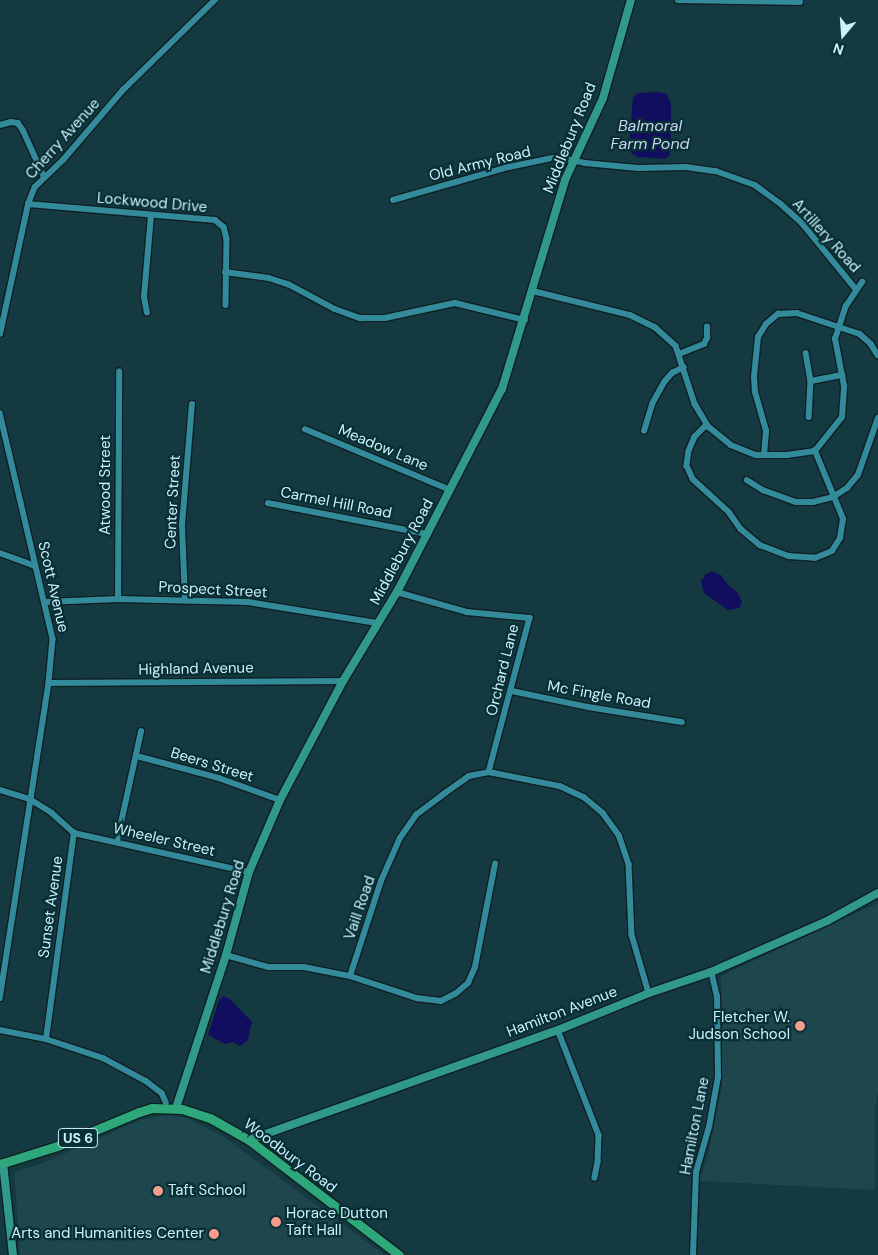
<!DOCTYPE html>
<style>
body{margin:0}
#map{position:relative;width:878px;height:1255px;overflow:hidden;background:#153940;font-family:"DM Sans",sans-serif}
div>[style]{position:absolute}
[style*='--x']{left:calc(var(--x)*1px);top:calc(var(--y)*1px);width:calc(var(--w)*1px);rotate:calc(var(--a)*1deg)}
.built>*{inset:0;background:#1d464d}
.water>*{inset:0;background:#110d5f}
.roads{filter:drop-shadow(1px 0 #0f1e21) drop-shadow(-1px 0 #0f1e21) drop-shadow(0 1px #0f1e21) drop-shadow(0 -1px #0f1e21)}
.street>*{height:5.5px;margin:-2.75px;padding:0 2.75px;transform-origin:2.75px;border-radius:2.75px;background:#328a9a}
.secondary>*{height:8px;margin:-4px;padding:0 4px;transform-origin:4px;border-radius:4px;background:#30998b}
.primary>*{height:9px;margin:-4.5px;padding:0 4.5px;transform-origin:4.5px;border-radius:4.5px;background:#2ea87b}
.dots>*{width:14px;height:14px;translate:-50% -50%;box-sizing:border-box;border:2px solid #092f36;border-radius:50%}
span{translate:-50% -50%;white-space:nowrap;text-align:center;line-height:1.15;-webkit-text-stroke:4.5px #092f36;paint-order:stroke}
.shield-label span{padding:1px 4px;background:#092f36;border:1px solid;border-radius:4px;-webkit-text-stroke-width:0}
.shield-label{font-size:14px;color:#cbf2fb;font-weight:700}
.street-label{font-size:15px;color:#cbf2fb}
.poi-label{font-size:15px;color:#cbf2fb}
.right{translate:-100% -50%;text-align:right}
.left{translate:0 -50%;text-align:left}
.water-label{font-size:16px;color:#cad3ef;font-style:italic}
.north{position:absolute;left:818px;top:10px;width:50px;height:50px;-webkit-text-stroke:4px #092f36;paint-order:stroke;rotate:198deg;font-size:14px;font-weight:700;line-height:20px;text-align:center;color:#cbf2fb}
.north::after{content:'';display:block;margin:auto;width:18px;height:22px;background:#cbf2fb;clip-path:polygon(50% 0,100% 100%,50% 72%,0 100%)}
</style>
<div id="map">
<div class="built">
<div style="clip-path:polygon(878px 903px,878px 1093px,875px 1107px,875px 1190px,700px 1181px,709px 1150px,722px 1086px,721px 976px)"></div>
<div style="clip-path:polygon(163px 1115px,187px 1118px,224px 1137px,385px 1255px,20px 1255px,14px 1172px,43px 1163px,140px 1120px)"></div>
</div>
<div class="water">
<div style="clip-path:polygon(658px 92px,667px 94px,671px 104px,671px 125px,674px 127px,671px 127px,670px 155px,665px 159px,638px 157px,631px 153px,629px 147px,633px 98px,637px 93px)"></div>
<div style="clip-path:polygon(712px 571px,721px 575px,728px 585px,738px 593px,742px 602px,740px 608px,728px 610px,704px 593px,701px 581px,706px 574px)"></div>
<div style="clip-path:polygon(223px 996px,230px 999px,252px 1022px,248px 1040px,240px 1046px,233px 1042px,225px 1044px,208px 1035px,219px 1000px)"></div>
</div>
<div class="roads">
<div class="street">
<div style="--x:678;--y:0;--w:122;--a:0.9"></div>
<div style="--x:0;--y:125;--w:11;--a:-15"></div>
<div style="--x:11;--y:122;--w:7;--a:8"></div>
<div style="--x:18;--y:123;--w:9;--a:54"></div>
<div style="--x:23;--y:130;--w:51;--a:65.5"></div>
<div style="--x:393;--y:200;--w:121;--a:-15.9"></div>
<div style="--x:509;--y:167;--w:49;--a:-11.8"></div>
<div style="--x:557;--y:157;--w:29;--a:12"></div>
<div style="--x:585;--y:163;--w:53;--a:5.4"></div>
<div style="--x:638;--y:168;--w:48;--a:-1.2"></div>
<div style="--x:686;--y:167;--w:30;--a:8"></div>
<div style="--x:716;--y:171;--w:41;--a:19.7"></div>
<div style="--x:755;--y:185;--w:32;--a:36"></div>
<div style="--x:781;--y:204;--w:30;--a:42"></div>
<div style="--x:803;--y:224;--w:84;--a:50.8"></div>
<div style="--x:28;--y:204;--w:188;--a:4.9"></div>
<div style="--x:215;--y:220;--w:11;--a:38"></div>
<div style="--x:224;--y:227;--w:12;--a:76"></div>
<div style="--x:227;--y:239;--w:66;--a:90.9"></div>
<div style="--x:225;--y:272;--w:44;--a:7.8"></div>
<div style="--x:269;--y:278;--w:20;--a:18"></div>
<div style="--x:288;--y:284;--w:53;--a:28"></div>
<div style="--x:335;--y:309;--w:27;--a:20"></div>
<div style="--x:360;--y:318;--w:25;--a:0"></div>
<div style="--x:385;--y:318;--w:72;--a:-12.1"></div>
<div style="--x:455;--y:303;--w:72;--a:13.7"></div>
<div style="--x:533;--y:291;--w:100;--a:13.9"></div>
<div style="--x:630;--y:315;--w:28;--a:26"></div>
<div style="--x:655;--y:327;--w:28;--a:42"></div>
<div style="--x:676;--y:346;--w:61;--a:71.9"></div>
<div style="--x:695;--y:404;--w:27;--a:59"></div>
<div style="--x:709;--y:427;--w:28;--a:39"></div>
<div style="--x:731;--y:445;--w:27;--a:22"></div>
<div style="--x:756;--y:455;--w:31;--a:0"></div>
<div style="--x:787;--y:455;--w:28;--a:-8"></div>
<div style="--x:815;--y:451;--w:43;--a:-51.5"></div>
<div style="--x:842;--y:417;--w:31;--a:-86"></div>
<div style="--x:844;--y:386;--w:48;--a:-100.8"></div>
<div style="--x:835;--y:339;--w:35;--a:-72"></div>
<div style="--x:846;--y:306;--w:29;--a:-56"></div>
<div style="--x:147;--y:313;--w:16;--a:-101"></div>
<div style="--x:144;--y:297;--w:81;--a:-85.1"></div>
<div style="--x:0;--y:334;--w:133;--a:-77.8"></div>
<div style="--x:28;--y:204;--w:18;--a:-68"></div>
<div style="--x:35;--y:187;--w:40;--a:-44"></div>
<div style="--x:64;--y:159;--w:91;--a:-49.5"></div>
<div style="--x:123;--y:90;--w:129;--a:-44.4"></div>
<div style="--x:806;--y:353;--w:28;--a:80"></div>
<div style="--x:811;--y:381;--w:36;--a:93"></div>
<div style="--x:679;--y:354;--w:27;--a:-22"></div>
<div style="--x:704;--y:344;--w:7;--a:-63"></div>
<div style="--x:707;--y:338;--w:11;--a:-90"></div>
<div style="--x:811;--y:381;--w:32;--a:-11"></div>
<div style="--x:0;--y:413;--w:232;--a:76.8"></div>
<div style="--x:53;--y:639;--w:44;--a:95.2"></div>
<div style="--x:49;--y:683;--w:319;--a:98.8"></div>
<div style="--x:707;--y:425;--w:17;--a:135"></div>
<div style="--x:695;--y:437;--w:15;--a:113"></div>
<div style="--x:689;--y:451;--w:15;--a:98"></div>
<div style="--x:687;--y:466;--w:14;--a:65"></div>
<div style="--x:693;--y:479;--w:49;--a:42.5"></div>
<div style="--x:729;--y:512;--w:21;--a:55"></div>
<div style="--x:741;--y:529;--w:25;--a:40"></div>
<div style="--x:760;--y:545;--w:31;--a:21"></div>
<div style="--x:789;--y:556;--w:26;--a:4"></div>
<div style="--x:815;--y:558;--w:18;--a:-22"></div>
<div style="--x:832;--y:551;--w:15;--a:-58"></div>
<div style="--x:840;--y:538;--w:19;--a:-81"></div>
<div style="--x:843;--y:519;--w:74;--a:-112.4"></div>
<div style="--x:305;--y:429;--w:158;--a:22.7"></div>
<div style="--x:644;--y:431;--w:28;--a:-73"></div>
<div style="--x:652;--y:404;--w:26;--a:-61"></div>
<div style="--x:665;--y:381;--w:11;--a:-49"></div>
<div style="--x:672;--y:373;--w:13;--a:-27"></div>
<div style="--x:764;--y:455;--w:24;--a:-85"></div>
<div style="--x:766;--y:431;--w:41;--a:-105.8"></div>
<div style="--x:755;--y:392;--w:15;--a:-94"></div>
<div style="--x:754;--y:377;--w:40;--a:-84.3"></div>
<div style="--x:758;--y:337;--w:15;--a:-58"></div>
<div style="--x:766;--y:324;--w:16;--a:-40"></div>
<div style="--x:778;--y:314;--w:19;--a:-3"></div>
<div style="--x:797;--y:313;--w:66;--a:18.4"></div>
<div style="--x:860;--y:334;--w:15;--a:42"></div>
<div style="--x:871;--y:344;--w:13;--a:58"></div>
<div style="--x:747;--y:480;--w:19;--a:32"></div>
<div style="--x:763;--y:490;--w:35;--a:20"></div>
<div style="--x:796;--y:502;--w:17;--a:0"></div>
<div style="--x:813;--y:502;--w:21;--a:-14"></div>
<div style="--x:833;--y:497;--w:17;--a:-33"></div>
<div style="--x:847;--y:488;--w:17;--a:-50"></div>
<div style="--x:858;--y:475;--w:60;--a:-70.7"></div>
<div style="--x:268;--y:503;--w:163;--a:11"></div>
<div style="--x:0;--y:553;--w:37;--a:20"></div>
<div style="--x:397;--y:592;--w:73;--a:15.9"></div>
<div style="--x:467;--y:612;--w:63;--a:5.4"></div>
<div style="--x:530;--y:618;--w:159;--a:104.9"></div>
<div style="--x:118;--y:599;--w:227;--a:-89.7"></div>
<div style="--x:185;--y:601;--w:76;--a:-92.3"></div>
<div style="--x:182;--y:525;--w:121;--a:-85.3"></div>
<div style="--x:45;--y:602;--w:73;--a:-2.4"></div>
<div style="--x:118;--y:599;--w:130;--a:1.3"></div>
<div style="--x:248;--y:602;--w:132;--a:9.2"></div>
<div style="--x:49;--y:683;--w:294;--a:-0.4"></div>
<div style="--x:512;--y:691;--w:78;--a:11.9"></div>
<div style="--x:588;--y:707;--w:95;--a:9.1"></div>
<div style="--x:137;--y:756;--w:85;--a:15"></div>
<div style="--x:219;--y:778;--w:65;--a:19.8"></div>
<div style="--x:0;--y:790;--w:31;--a:17"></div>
<div style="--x:30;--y:799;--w:26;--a:32"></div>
<div style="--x:52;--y:813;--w:30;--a:42"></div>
<div style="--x:74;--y:833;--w:179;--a:12.6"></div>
<div style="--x:117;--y:841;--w:112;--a:-77.6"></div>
<div style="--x:226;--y:955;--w:44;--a:15.9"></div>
<div style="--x:268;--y:967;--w:36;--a:0"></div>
<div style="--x:304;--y:967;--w:47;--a:11.1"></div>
<div style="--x:350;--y:976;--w:71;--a:18.2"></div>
<div style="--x:417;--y:998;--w:24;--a:7"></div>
<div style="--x:441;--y:1001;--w:16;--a:-27"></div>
<div style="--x:455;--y:994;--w:17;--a:-40"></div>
<div style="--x:468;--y:983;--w:17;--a:-66"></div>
<div style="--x:475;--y:967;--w:105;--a:-79"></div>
<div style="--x:350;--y:976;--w:100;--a:-71.9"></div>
<div style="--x:381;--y:881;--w:47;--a:-66.2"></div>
<div style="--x:400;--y:838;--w:28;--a:-55"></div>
<div style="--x:416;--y:815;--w:36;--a:-37"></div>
<div style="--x:445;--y:793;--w:29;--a:-35"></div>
<div style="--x:469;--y:776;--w:20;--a:-11"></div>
<div style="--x:489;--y:772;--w:72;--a:11.2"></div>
<div style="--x:560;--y:786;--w:26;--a:25"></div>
<div style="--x:584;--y:797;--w:25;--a:40"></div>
<div style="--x:603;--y:813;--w:27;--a:54"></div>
<div style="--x:619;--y:835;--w:31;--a:71"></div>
<div style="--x:629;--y:864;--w:71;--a:87.6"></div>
<div style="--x:632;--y:935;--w:60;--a:73.7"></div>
<div style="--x:0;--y:1030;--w:47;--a:11.1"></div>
<div style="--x:46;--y:1039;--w:60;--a:18.4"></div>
<div style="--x:103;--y:1058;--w:49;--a:28.1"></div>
<div style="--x:146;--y:1081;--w:20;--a:37"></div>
<div style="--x:162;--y:1093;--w:10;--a:66"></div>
<div style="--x:558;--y:1030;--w:113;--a:68.7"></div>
<div style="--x:599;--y:1135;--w:27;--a:92"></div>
<div style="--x:598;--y:1162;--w:16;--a:101"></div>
<div style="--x:46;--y:1039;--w:208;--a:-82.3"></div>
<div style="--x:693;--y:1255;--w:83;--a:-87.9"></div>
<div style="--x:696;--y:1172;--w:47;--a:-73.9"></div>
<div style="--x:709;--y:1127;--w:51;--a:-79.8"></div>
<div style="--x:718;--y:1077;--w:80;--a:-90.7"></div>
<div style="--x:717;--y:997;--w:26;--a:-103"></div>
</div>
<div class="secondary">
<div style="--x:176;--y:1108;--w:161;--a:-71.9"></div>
<div style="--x:226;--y:955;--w:86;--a:-74.5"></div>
<div style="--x:249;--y:872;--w:78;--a:-66.7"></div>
<div style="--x:280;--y:800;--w:135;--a:-62.1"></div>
<div style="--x:343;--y:681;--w:104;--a:-58.8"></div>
<div style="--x:397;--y:592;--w:229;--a:-62.7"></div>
<div style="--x:502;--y:389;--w:218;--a:-73.2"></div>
<div style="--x:565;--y:180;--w:90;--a:-65.1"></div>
<div style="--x:603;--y:98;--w:102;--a:-74.1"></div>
<div style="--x:249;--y:1140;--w:328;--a:-19.6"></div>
<div style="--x:558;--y:1030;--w:98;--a:-22.1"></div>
<div style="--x:649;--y:993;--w:65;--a:-18.7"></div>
<div style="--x:711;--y:972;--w:127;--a:-23.7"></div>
<div style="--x:827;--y:921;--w:58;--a:-28.8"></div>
<div style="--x:3;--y:1163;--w:93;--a:83.8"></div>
</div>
<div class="primary">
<div style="--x:0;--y:1164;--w:60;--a:-17.5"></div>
<div style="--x:57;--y:1146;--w:89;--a:-22.5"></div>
<div style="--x:139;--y:1112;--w:14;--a:-17"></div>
<div style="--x:152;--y:1108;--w:30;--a:2"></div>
<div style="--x:182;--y:1109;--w:29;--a:18"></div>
<div style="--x:210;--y:1118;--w:45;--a:29.4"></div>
<div style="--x:249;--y:1140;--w:189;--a:37.5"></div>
</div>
</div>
<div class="dots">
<div style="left:800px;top:1026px;background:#f49d8b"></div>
<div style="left:158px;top:1191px;background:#f49d8b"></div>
<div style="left:276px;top:1222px;background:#f49d8b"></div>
<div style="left:214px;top:1234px;background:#f49d8b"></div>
</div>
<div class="shield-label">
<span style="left:78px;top:1138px">US 6</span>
</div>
<div class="street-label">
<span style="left:570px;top:138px;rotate:-68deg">Middlebury Road</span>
<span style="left:63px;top:139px;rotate:-48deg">Cherry Avenue</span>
<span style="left:480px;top:164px;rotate:-14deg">Old Army Road</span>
<span style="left:152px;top:203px;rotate:5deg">Lockwood Drive</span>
<span style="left:826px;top:236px;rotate:48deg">Artillery Road</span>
<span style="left:383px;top:448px;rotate:23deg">Meadow Lane</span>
<span style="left:106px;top:485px;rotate:-90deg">Atwood Street</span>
<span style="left:173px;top:502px;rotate:-87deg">Center Street</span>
<span style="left:336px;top:503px;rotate:11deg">Carmel Hill Road</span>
<span style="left:402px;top:552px;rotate:-62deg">Middlebury Road</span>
<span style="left:53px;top:587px;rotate:77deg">Scott Avenue</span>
<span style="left:213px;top:590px;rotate:3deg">Prospect Street</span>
<span style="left:196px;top:669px;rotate:-1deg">Highland Avenue</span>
<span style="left:503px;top:670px;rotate:-76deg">Orchard Lane</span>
<span style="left:599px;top:695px;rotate:10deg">Mc Fingle Road</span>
<span style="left:212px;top:765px;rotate:17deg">Beers Street</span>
<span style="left:164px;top:840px;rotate:13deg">Wheeler Street</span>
<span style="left:51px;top:907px;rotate:-82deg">Sunset Avenue</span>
<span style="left:360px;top:908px;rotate:-71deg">Vaill Road</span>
<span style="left:223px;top:917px;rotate:-73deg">Middlebury Road</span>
<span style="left:562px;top:1012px;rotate:-21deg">Hamilton Avenue</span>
<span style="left:695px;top:1126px;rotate:-79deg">Hamilton Lane</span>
<span style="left:290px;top:1156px;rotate:37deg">Woodbury Road</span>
</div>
<div class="poi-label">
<span class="right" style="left:790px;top:1026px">Fletcher W.<br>Judson School</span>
<span class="left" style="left:168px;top:1191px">Taft School</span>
<span class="left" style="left:286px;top:1222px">Horace Dutton<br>Taft Hall</span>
<span class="right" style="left:204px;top:1234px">Arts and Humanities Center</span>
</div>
<div class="water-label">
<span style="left:650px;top:135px">Balmoral<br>Farm Pond</span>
</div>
<div class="north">N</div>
</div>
